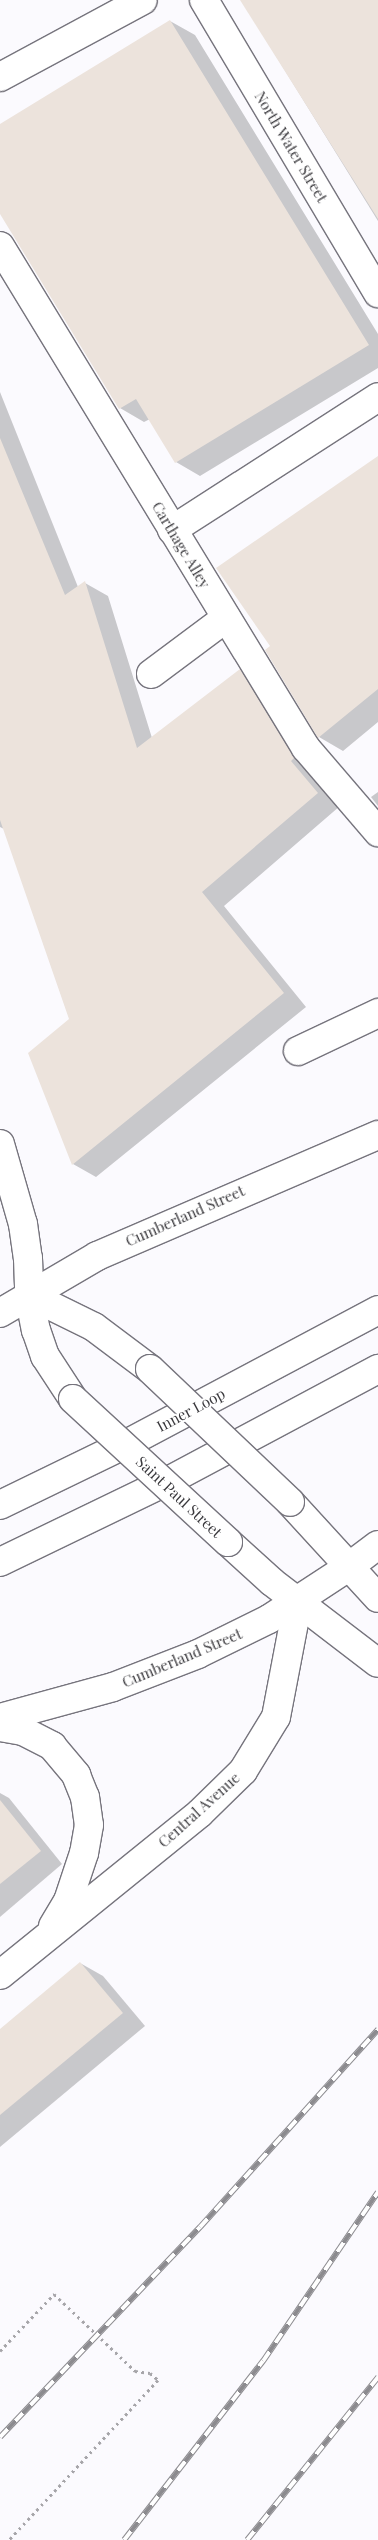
<!DOCTYPE html>
<style>
body{margin:0}
#map{position:relative;width:378px;height:2540px;overflow:hidden;background:#fbfafe;font-family:"Playfair Display",serif}
div>[style]{position:absolute}
[style*='--x']{left:calc(var(--x)*1px);top:calc(var(--y)*1px);width:calc(var(--w)*1px);rotate:calc(var(--a)*1deg)}
.shadow>*{inset:0;background:#0003}
.building>*{inset:0;background:#ece3dc}
.path>*{height:3px;margin-top:-1.5px;transform-origin:0;background:repeating-linear-gradient(90deg,#a6a5a9 0 2.5px,transparent 0 6.5px)}
.roads{filter:drop-shadow(1px 0 #76747d) drop-shadow(-1px 0 #76747d) drop-shadow(0 1px #76747d) drop-shadow(0 -1px #76747d)}
.minor>*{height:28px;margin:-14px;padding:0 14px;transform-origin:14px;border-radius:14px;background:#fff}
.major>*{height:28px;margin:-14px;padding:0 14px;transform-origin:14px;border-radius:14px;background:#fff}
.highway>*{height:28px;margin:-14px;padding:0 14px;transform-origin:14px;border-radius:14px;background:#fff}
.rail>*{height:5.5px;margin-top:-2.75px;transform-origin:0;background:repeating-linear-gradient(90deg,#fff 0 11px,#8c8b8f 0 22px);box-sizing:border-box;border-block:1px solid #8c8b8f}
.bridges{filter:drop-shadow(1px 0 #76747d) drop-shadow(-1px 0 #76747d) drop-shadow(0 1px #76747d) drop-shadow(0 -1px #76747d)}
.major-bridge>*{height:28px;margin:-14px;padding:0 14px;transform-origin:14px;border-radius:14px;background:#fff}
span{translate:-50% -50%;white-space:nowrap;text-align:center;line-height:1.15;-webkit-text-stroke:4px #fff;paint-order:stroke}
.street-label{font-size:15px;color:#3a393d}
</style>
<div id="map">
<div class="shadow">
<div style="clip-path:polygon(256px 0,378px 0,378px 221px,245px 6px)"></div>
<div style="clip-path:polygon(170px 21px,195px 35px,378px 334px,378px 368px,200px 476px,176px 462px,150px 419px,144px 422px,120px 408px,0 212px,0 125px)"></div>
<div style="clip-path:polygon(0 392px,78px 587px,85px 583px,108px 596px,152px 738px,240px 671px,263px 684px,340px 806px,224px 906px,306px 1007px,96px 1177px,73px 1164px,70px 1020px,4px 829px,0 827px)"></div>
<div style="clip-path:polygon(378px 457px,378px 722px,343px 751px,319px 737px,266px 650px,272px 646px)"></div>
<div style="clip-path:polygon(378px 792px,378px 806px,371px 797px)"></div>
<div style="clip-path:polygon(0 1793px,9px 1798px,62px 1864px,0 1917px)"></div>
<div style="clip-path:polygon(80px 1963px,103px 1976px,145px 2026px,0 2147px,0 2030px)"></div>
</div>
<div class="building">
<div style="clip-path:polygon(240px 0,378px 0,378px 219px)"></div>
<div style="clip-path:polygon(170px 20px,369px 345px,175px 463px,136px 399px,119px 409px,0 214px,0 124px)"></div>
<div style="clip-path:polygon(0 438px,65px 595px,85px 581px,137px 748px,240px 669px,294px 758px,291px 761px,318px 793px,202px 892px,284px 993px,72px 1165px,28px 1053px,69px 1019px,0 820px)"></div>
<div style="clip-path:polygon(378px 456px,378px 689px,318px 738px,265px 650px,270px 646px,216px 568px)"></div>
<div style="clip-path:polygon(0 1800px,41px 1851px,0 1884px)"></div>
<div style="clip-path:polygon(80px 1962px,123px 2013px,0 2115px,0 2029px)"></div>
</div>
<div class="path">
<div style="--x:0;--y:2351;--w:79;--a:-46.5"></div>
<div style="--x:54;--y:2294;--w:112;--a:43.5"></div>
<div style="--x:135;--y:2371;--w:15;--a:8"></div>
<div style="--x:150;--y:2373;--w:11;--a:41"></div>
<div style="--x:158;--y:2380;--w:219;--a:133"></div>
</div>
<div class="roads">
<div class="minor">
<div style="--x:204;--y:0;--w:341;--a:59.3"></div>
<div style="--x:0;--y:77;--w:162;--a:-28.3"></div>
<div style="--x:0;--y:246;--w:588;--a:58.64"></div>
<div style="--x:306;--y:748;--w:111;--a:49.4"></div>
<div style="--x:172;--y:530;--w:245;--a:-32.8"></div>
<div style="--x:151;--y:674;--w:94;--a:-36.7"></div>
<div style="--x:298;--y:1051;--w:89;--a:-25.4"></div>
<div style="--x:0;--y:1727;--w:23;--a:10"></div>
<div style="--x:23;--y:1731;--w:33;--a:27"></div>
<div style="--x:52;--y:1746;--w:38;--a:50"></div>
<div style="--x:76;--y:1775;--w:24;--a:68"></div>
<div style="--x:85;--y:1797;--w:28;--a:82"></div>
<div style="--x:89;--y:1825;--w:28;--a:100"></div>
<div style="--x:84;--y:1853;--w:51;--a:108.4"></div>
<div style="--x:68;--y:1901;--w:29;--a:121"></div>
<div style="--x:0;--y:1975;--w:257;--a:-39"></div>
<div style="--x:200;--y:1813;--w:60;--a:-44.3"></div>
<div style="--x:243;--y:1771;--w:63;--a:-58.6"></div>
<div style="--x:276;--y:1717;--w:117;--a:-79.2"></div>
</div>
<div class="major">
<div style="--x:0;--y:1144;--w:83;--a:74"></div>
<div style="--x:23;--y:1224;--w:34;--a:82"></div>
<div style="--x:28;--y:1258;--w:37;--a:88"></div>
<div style="--x:29;--y:1295;--w:36;--a:79"></div>
<div style="--x:36;--y:1330;--w:28;--a:71"></div>
<div style="--x:45;--y:1356;--w:51;--a:56.9"></div>
<div style="--x:29;--y:1295;--w:72;--a:26.2"></div>
<div style="--x:94;--y:1327;--w:70;--a:36.9"></div>
<div style="--x:0;--y:1313;--w:113;--a:-30.4"></div>
<div style="--x:97;--y:1256;--w:306;--a:-23.3"></div>
<div style="--x:290;--y:1502;--w:130;--a:47.5"></div>
<div style="--x:228;--y:1542;--w:59;--a:42.3"></div>
<div style="--x:272;--y:1582;--w:133;--a:37.4"></div>
<div style="--x:0;--y:1718;--w:117;--a:-15.3"></div>
<div style="--x:113;--y:1687;--w:91;--a:-21.2"></div>
<div style="--x:198;--y:1654;--w:79;--a:-26.2"></div>
<div style="--x:269;--y:1619;--w:97;--a:-33.2"></div>
</div>
<div class="highway">
<div style="--x:0;--y:1505;--w:144;--a:-25.9"></div>
<div style="--x:130;--y:1442;--w:281;--a:-28"></div>
<div style="--x:0;--y:1562;--w:189;--a:-25.8"></div>
<div style="--x:170;--y:1480;--w:236;--a:-28.1"></div>
<div style="--x:350;--y:1566;--w:35;--a:-37"></div>
</div>
</div>
<div class="rail">
<div style="--x:0;--y:2437;--w:290;--a:-46.4"></div>
<div style="--x:200;--y:2227;--w:266;--a:-48"></div>
<div style="--x:124;--y:2540;--w:227;--a:-52.2"></div>
<div style="--x:263;--y:2361;--w:204;--a:-55.8"></div>
<div style="--x:247;--y:2540;--w:209;--a:-51.2"></div>
</div>
<div class="bridges">
<div class="major-bridge">
<div style="--x:150;--y:1369;--w:193;--a:43.5"></div>
<div style="--x:73;--y:1399;--w:211;--a:42.7"></div>
</div>
</div>
<div class="street-label">
<span style="left:291px;top:147px;rotate:59deg">North Water Street</span>
<span style="left:181px;top:545px;rotate:59deg">Carthage Alley</span>
<span style="left:185px;top:1216px;rotate:-24deg">Cumberland Street</span>
<span style="left:191px;top:1410px;rotate:-28deg">Inner Loop</span>
<span style="left:179px;top:1497px;rotate:43deg">Saint Paul Street</span>
<span style="left:182px;top:1658px;rotate:-23deg">Cumberland Street</span>
<span style="left:199px;top:1810px;rotate:-42deg">Central Avenue</span>
</div>
</div>
